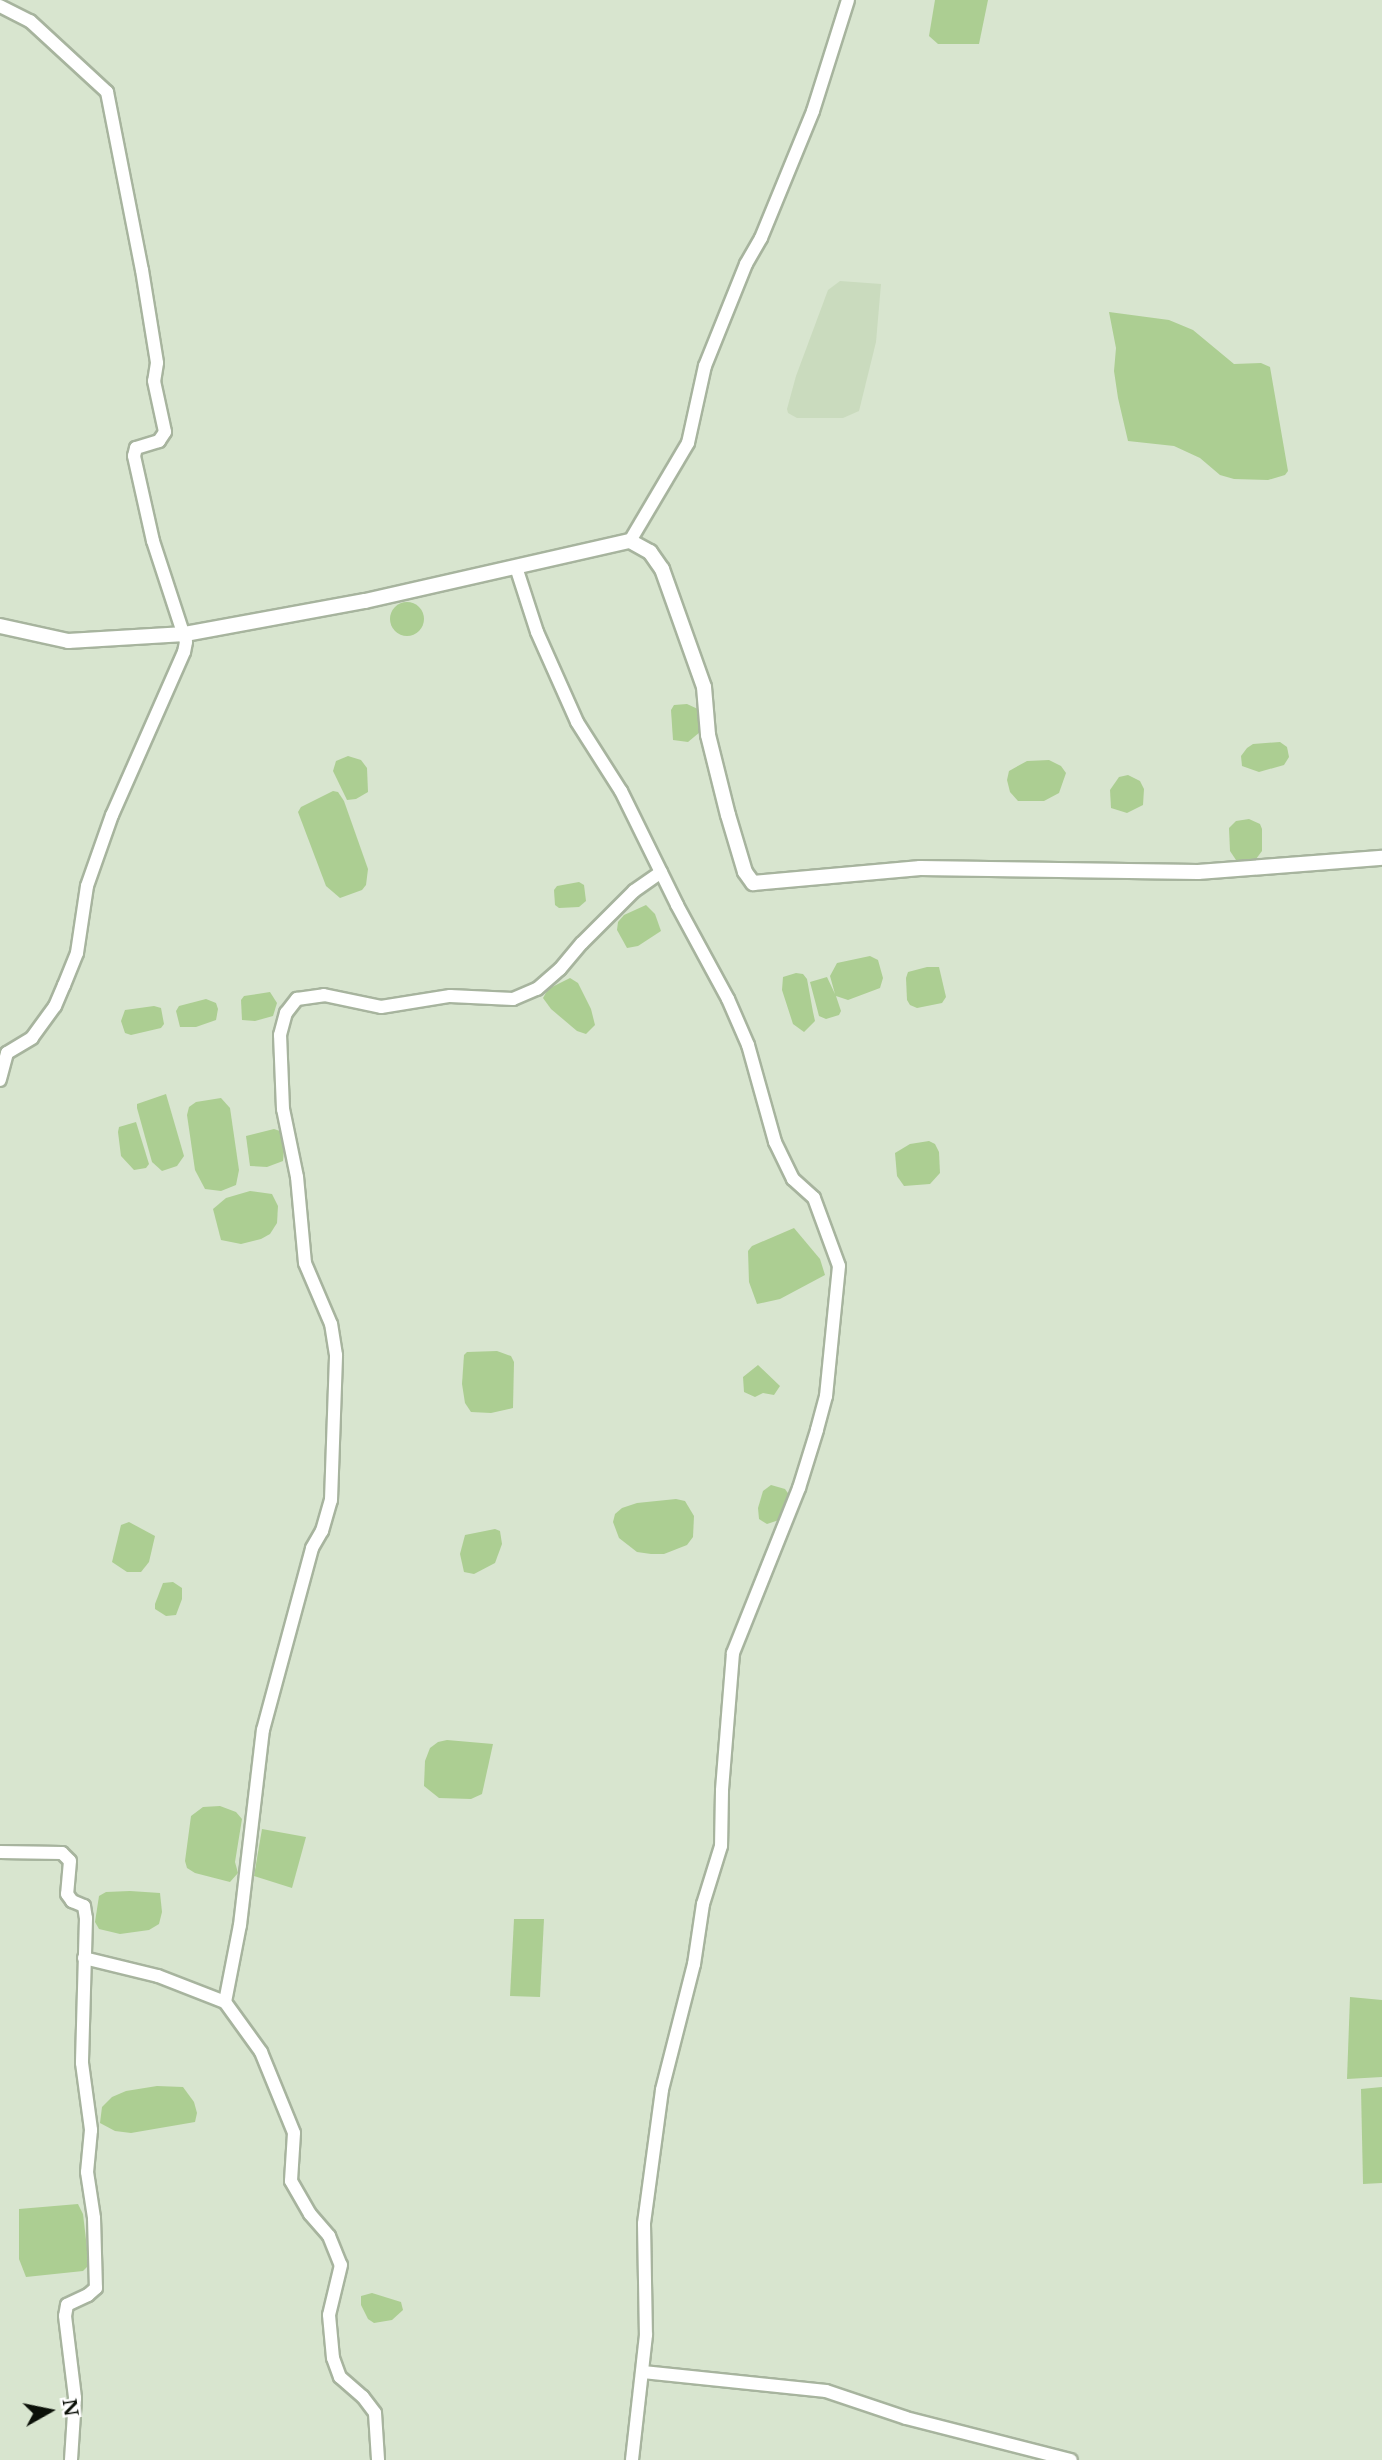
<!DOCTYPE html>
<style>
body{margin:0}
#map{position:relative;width:1382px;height:2460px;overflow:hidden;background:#d8e5cf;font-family:"Libre Baskerville",serif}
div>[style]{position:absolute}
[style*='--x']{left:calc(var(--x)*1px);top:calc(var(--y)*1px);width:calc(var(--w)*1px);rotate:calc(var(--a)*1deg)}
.built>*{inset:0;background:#cadbbe}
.water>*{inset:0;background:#acce92}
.round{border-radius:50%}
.roads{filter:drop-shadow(2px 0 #a7b49e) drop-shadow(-2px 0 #a7b49e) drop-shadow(0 2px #a7b49e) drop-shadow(0 -2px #a7b49e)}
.minor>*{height:12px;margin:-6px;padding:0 6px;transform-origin:6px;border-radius:6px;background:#fff}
.tertiary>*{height:14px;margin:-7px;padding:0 7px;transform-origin:7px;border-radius:7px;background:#fff}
span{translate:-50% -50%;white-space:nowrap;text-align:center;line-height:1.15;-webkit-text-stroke:7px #fff;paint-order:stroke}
.north{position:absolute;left:14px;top:2376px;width:70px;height:70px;-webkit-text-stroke:5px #fff;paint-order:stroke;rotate:81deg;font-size:19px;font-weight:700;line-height:28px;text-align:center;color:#0b1008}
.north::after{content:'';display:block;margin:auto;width:24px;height:32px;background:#0b1008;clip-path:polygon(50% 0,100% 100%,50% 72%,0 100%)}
</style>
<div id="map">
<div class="built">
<div style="clip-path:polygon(840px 281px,881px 284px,876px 342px,859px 411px,843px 418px,797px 418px,788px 413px,787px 409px,796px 376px,828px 290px)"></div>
</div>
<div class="water">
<div style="clip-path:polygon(935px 0,988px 0,979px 44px,938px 44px,929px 36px)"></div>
<div style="clip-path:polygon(1109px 312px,1169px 320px,1193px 330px,1234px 364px,1261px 363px,1270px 367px,1288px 471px,1285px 475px,1268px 480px,1234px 479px,1220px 475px,1200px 458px,1174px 446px,1128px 441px,1118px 398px,1114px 371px,1116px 348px)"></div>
<div class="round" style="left:390px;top:602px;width:34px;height:34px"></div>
<div style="clip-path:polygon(687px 704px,700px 710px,703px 722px,700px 732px,688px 742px,673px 740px,671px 710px,674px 705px)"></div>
<div style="clip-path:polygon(1280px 742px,1287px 747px,1289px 757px,1284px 765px,1259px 772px,1242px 766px,1241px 756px,1247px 748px,1253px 744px)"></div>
<div style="clip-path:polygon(348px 756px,361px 760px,367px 768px,368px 792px,356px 799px,347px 800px,333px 771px,336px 761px)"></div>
<div style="clip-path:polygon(1049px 760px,1061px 766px,1066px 773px,1059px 793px,1044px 801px,1018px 801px,1010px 792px,1007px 780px,1009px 771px,1027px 761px)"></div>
<div style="clip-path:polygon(1128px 775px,1140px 781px,1144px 789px,1143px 805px,1127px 813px,1111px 808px,1110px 790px,1119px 777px)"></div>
<div style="clip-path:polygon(333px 791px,338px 792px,344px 801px,368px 869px,366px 885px,362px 890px,340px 898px,326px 886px,298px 812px,301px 807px)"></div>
<div style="clip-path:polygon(1249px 819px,1260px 824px,1262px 829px,1262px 851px,1256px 859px,1238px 863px,1230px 851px,1229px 828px,1236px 821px)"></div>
<div style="clip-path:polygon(579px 882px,584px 885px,586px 901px,579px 907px,559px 908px,555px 905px,554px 890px,557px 886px)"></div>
<div style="clip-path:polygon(646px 905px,655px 914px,661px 931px,638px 946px,627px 948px,617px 930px,618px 922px,624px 915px)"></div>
<div style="clip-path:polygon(870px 956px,878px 960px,883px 978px,880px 988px,848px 1000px,836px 996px,841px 1011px,839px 1015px,826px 1019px,819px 1016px,810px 982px,827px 977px,835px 994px,830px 976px,837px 963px)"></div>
<div style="clip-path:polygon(927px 967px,939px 967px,946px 997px,942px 1003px,917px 1008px,910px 1005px,907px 1000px,906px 978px,908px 972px)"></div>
<div style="clip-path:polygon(796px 973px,803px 974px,807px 979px,813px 1012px,815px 1021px,804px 1032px,793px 1024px,782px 990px,783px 977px)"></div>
<div style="clip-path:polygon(570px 978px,578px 983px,591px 1009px,595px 1025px,586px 1034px,577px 1031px,551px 1009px,543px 998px,548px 989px)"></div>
<div style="clip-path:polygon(270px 992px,277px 1003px,273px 1016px,255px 1021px,242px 1020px,241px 1000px,244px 996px)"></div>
<div style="clip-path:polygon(206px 999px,216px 1003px,218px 1009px,216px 1020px,196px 1027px,180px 1027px,176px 1011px,179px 1006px)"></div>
<div style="clip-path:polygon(154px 1006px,161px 1008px,164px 1024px,161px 1028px,131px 1035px,125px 1033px,121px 1021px,125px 1010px)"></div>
<div style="clip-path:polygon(166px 1094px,184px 1156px,177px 1166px,162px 1171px,152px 1162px,137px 1108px,137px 1104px)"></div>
<div style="clip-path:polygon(221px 1098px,230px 1108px,239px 1170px,236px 1185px,221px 1191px,205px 1189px,195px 1170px,187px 1115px,189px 1107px,196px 1102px)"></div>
<div style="clip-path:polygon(136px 1122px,149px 1164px,146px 1168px,134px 1170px,121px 1156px,118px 1132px,119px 1127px)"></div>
<div style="clip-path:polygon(274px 1129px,280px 1131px,285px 1139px,283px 1161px,267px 1167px,250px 1166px,246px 1136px)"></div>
<div style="clip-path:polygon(929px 1141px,935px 1144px,939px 1152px,940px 1173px,930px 1184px,904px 1186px,897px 1176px,895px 1153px,910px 1144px)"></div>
<div style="clip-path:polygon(250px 1191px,272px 1194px,278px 1206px,277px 1223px,270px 1234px,261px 1239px,241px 1244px,221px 1240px,213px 1209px,226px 1198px)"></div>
<div style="clip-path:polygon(794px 1228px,820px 1259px,825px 1275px,780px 1299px,757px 1304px,749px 1282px,748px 1251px,752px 1246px)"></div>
<div style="clip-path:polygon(497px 1351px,511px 1356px,514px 1362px,513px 1408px,491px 1413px,471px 1412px,465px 1403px,462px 1384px,464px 1355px,467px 1352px)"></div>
<div style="clip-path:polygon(758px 1365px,780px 1386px,774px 1395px,763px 1393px,755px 1397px,744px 1392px,743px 1377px)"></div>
<div style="clip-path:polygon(771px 1485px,785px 1489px,790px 1496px,782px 1519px,767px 1524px,759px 1519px,758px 1508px,763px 1491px)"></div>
<div style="clip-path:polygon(676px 1499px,685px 1501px,694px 1516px,693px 1537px,687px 1545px,664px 1554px,651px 1554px,637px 1552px,619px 1538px,613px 1522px,615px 1514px,622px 1508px,637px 1503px)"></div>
<div style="clip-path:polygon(129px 1522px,155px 1536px,149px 1562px,141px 1572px,127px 1572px,112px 1562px,121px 1525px)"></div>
<div style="clip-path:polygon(495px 1529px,500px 1531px,502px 1544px,495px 1563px,474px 1574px,464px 1572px,460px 1554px,465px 1535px)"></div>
<div style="clip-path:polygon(173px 1582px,182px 1588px,182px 1599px,176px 1615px,166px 1616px,155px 1609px,155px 1604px,163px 1583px)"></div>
<div style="clip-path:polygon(447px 1740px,493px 1744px,482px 1794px,471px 1799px,439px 1798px,424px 1786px,425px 1761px,430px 1748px,438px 1742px)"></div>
<div style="clip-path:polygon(220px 1806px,236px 1812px,242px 1819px,235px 1862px,238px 1873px,230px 1882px,195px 1873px,187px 1868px,185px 1861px,191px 1816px,203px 1807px)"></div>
<div style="clip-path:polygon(262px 1829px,306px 1837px,292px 1888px,254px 1876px)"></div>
<div style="clip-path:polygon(130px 1891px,160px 1893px,162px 1912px,159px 1924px,149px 1930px,120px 1934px,99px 1929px,95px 1922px,99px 1896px,106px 1892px)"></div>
<div style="clip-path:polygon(514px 1919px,544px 1919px,540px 1997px,510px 1996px)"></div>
<div style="clip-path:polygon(1350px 1997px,1382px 2000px,1382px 2077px,1347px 2079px)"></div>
<div style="clip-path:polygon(157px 2086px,183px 2087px,194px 2102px,197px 2113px,195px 2122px,131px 2133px,115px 2131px,100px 2123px,102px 2107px,112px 2097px,126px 2091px)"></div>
<div style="clip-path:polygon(1382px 2087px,1382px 2183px,1363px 2184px,1361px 2089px)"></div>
<div style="clip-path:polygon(78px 2204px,83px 2214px,89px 2265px,83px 2271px,26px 2277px,19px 2259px,19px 2209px)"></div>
<div style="clip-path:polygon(372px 2293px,401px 2302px,403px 2310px,392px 2320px,374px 2323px,368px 2319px,361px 2305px,361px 2296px)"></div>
</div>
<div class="roads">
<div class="minor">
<div style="--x:0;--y:6;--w:34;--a:27"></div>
<div style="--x:30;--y:21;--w:105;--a:42.7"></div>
<div style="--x:107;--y:92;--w:181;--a:78.9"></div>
<div style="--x:142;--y:270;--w:94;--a:80.8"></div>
<div style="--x:157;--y:363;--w:18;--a:99"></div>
<div style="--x:154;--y:381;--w:52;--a:77.8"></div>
<div style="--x:165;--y:432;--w:11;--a:124"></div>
<div style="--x:159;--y:441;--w:24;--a:163"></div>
<div style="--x:136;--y:448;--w:8;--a:104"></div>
<div style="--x:134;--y:456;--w:87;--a:77.4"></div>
<div style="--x:153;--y:541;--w:106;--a:71.9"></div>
<div style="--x:186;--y:642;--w:10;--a:101"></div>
<div style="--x:184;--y:652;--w:178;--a:113.8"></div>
<div style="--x:112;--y:815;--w:75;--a:109.4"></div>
<div style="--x:87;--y:886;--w:68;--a:98.5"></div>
<div style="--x:77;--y:953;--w:35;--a:112"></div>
<div style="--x:64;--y:985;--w:23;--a:113"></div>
<div style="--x:55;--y:1006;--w:39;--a:126"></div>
<div style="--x:32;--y:1038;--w:29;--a:149"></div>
<div style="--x:7;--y:1053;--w:28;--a:105"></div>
<div style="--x:630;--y:541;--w:114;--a:-59.4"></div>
<div style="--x:688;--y:443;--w:79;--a:-77.6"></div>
<div style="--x:705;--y:366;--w:110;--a:-68.1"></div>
<div style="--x:746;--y:264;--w:30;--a:-60"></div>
<div style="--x:761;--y:238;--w:137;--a:-67.7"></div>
<div style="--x:813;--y:111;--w:116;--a:-72.5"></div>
<div style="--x:516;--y:567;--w:68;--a:72.1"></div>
<div style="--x:537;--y:632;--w:98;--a:66"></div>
<div style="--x:577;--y:722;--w:82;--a:57.5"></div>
<div style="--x:621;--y:791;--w:127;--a:63.8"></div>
<div style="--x:677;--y:905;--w:107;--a:61.5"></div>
<div style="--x:728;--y:999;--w:50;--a:66.5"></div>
<div style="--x:748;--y:1045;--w:101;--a:74.4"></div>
<div style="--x:775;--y:1142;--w:41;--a:64.1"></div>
<div style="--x:793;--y:1179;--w:28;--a:42"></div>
<div style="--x:814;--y:1198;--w:72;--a:69.8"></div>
<div style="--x:839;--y:1266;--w:131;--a:95.7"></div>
<div style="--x:826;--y:1396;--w:35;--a:105"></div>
<div style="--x:817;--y:1430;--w:61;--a:107.2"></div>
<div style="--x:799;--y:1488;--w:178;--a:111.8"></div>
<div style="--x:733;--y:1653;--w:138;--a:94.6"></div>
<div style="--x:722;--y:1791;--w:55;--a:91"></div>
<div style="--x:721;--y:1846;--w:61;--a:107.2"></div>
<div style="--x:703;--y:1904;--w:61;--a:98.5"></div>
<div style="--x:694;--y:1964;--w:130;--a:104.3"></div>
<div style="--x:662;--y:2090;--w:135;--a:97.7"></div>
<div style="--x:644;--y:2224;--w:111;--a:89"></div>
<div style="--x:646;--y:2335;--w:126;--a:96.4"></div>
<div style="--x:0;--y:1852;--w:62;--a:0.9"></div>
<div style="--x:62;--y:1853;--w:11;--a:45"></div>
<div style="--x:70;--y:1861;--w:33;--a:95"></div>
<div style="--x:67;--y:1894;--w:9;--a:54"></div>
<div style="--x:72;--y:1901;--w:13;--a:23"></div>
<div style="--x:84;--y:1906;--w:12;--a:81"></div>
<div style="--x:86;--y:1918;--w:145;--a:91.6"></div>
<div style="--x:82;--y:2063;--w:68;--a:82.3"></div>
<div style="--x:91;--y:2130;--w:42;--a:95.4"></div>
<div style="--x:87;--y:2172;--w:47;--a:81.3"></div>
<div style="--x:94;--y:2218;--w:70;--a:88.4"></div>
<div style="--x:96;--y:2288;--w:11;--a:139"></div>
<div style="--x:88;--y:2295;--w:23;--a:155"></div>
<div style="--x:67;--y:2305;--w:11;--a:100"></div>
<div style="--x:65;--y:2316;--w:83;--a:83"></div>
<div style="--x:75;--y:2398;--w:62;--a:93.7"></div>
<div style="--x:84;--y:1958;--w:76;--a:13.7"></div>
<div style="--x:158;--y:1976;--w:72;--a:21.2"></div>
<div style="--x:225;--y:2002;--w:62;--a:54.2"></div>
<div style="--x:261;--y:2052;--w:87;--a:67.8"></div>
<div style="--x:294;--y:2133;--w:48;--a:93.6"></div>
<div style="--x:291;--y:2181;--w:38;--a:60"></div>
<div style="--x:310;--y:2214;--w:29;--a:49"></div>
<div style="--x:329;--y:2236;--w:31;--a:68"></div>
<div style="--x:341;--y:2265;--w:51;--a:103.5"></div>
<div style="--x:329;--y:2315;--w:43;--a:84.7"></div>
<div style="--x:333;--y:2358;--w:20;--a:70"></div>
<div style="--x:340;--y:2377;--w:30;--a:41"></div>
<div style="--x:363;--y:2397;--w:20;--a:53"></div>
<div style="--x:375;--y:2413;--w:47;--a:86.3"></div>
<div style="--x:225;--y:2002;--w:78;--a:-79"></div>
<div style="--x:240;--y:1925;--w:196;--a:-83.3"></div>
<div style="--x:263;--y:1730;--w:188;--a:-74.9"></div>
<div style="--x:312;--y:1548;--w:20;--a:-60"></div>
<div style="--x:322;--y:1531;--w:32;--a:-74"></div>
<div style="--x:331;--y:1500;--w:145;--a:-88"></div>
<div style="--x:336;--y:1355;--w:31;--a:-99"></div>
<div style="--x:331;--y:1324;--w:66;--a:-113.1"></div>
<div style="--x:305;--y:1263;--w:86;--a:-95.3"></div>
<div style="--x:297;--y:1177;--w:69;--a:-101.6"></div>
<div style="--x:283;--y:1109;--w:74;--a:-92.3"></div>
<div style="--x:280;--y:1035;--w:23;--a:-75"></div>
<div style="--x:286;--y:1013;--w:18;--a:-52"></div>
<div style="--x:297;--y:999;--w:27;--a:-8"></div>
<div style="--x:324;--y:995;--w:58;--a:11.9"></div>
<div style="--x:381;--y:1007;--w:70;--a:-9.1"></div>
<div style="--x:450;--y:996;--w:63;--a:2.7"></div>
<div style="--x:513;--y:999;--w:26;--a:-23"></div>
<div style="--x:537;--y:989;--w:30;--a:-41"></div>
<div style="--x:560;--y:969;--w:34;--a:-50"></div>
<div style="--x:582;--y:943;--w:74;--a:-45"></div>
<div style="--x:634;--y:891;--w:33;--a:-35"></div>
<div style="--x:643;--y:2372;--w:184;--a:5.9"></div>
<div style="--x:826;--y:2391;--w:84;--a:18.6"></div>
<div style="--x:906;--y:2418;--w:170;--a:14.3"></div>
</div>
<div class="tertiary">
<div style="--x:0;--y:626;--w:70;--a:12.4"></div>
<div style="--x:68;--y:641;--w:117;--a:-3.4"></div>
<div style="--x:185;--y:634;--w:183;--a:-10.4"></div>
<div style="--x:365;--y:601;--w:272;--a:-12.8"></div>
<div style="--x:630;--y:541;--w:23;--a:29"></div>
<div style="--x:650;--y:552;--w:21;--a:55"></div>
<div style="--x:662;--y:569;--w:125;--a:70.4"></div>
<div style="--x:704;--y:687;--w:48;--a:85.2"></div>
<div style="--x:708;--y:735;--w:82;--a:76"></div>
<div style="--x:728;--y:815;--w:59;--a:73.4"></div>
<div style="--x:745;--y:872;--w:14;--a:54"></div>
<div style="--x:753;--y:883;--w:168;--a:-5.1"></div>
<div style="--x:920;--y:868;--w:278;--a:0.8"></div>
<div style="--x:1198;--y:872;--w:185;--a:-4.4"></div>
</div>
</div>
<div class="north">N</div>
</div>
